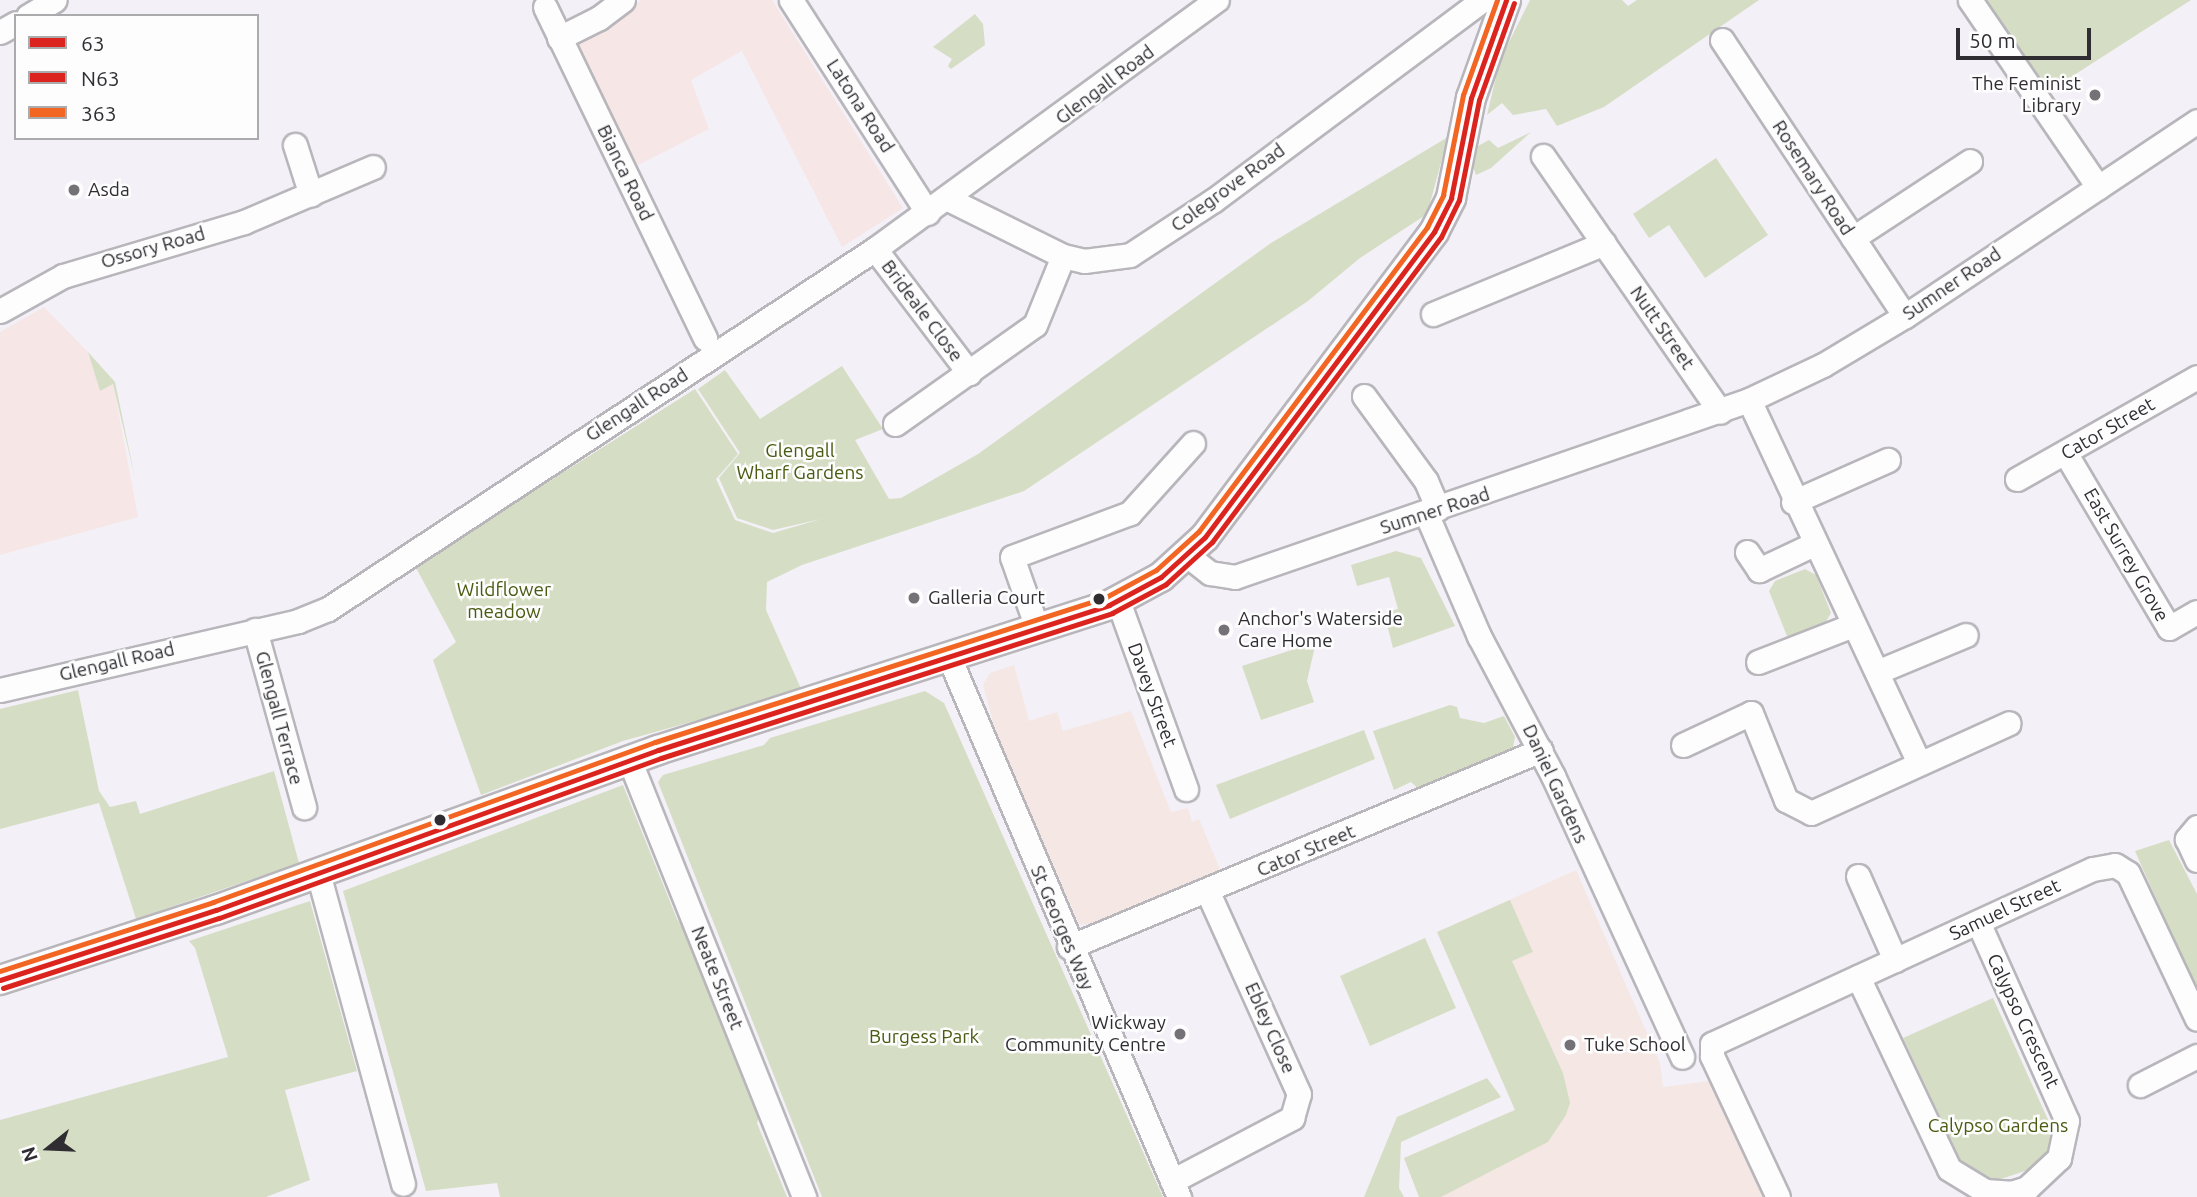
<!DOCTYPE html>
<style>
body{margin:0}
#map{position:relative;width:2197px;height:1197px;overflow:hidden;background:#f3f0f7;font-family:Ubuntu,sans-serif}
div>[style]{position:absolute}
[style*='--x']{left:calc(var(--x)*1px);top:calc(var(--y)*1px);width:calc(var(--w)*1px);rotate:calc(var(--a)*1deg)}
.industrial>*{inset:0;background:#f6e7e6}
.education>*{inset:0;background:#f5e8e4}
.green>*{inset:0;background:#d5dec4}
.roads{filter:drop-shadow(2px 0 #b8b6bb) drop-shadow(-2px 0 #b8b6bb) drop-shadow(0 2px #b8b6bb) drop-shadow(0 -2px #b8b6bb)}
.minor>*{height:23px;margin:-11.5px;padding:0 11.5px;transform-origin:11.5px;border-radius:11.5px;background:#fdfdfe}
.major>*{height:28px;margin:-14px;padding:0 14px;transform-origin:14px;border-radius:14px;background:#fdfdfe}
.bus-1>*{height:5px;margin:-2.5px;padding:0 2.5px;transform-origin:2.5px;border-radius:2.5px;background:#dc241f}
.bus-2>*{height:5px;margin:-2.5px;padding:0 2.5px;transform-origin:2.5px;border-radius:2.5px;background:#dc241f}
.bus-3>*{height:5px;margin:-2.5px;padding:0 2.5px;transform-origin:2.5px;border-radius:2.5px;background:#f26522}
.dots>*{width:19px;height:19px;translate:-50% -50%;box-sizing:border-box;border:4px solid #fdfdfd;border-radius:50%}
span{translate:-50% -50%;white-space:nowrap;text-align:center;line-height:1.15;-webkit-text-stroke:5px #fdfdfd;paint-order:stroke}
.poi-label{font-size:19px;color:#2f2d32}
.right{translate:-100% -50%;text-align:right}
.left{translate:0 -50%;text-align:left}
.street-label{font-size:19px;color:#2f2d32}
.park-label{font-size:19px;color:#495b12}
.legend{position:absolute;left:14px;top:14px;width:245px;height:126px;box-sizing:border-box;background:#fdfdfd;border:2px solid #abaaac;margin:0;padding:9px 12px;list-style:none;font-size:21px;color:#2f2d32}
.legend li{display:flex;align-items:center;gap:14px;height:35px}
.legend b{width:35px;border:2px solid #abaaac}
.north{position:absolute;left:14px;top:1113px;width:70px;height:70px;-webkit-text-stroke:5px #fdfdfd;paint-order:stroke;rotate:252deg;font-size:19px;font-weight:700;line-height:28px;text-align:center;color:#2f2d32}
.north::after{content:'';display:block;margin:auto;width:24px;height:32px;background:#2f2d32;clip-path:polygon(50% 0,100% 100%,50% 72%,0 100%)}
.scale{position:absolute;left:1956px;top:28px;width:135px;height:32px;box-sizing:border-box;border:4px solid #2f2d32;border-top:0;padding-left:9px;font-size:21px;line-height:24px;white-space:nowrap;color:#2f2d32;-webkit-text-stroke:5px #fdfdfd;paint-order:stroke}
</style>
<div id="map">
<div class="industrial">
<div style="clip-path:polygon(642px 0,772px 0,903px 208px,842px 247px,742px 51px,691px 80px,709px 129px,636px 166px,573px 42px,576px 35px)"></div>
<div style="clip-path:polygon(44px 307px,88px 352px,100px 391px,113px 383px,138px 517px,0 555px,0 332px)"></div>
</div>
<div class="education">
<div style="clip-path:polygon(1014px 665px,1029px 721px,1057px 712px,1063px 731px,1131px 711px,1171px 812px,1188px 808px,1192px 822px,1199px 819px,1222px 874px,1091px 925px,1079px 924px,997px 737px,983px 685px,990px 673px)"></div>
<div style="clip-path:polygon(1576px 870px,1660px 1063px,1663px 1087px,1710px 1081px,1765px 1197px,1419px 1197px,1404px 1158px,1515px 1110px,1437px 932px)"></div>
</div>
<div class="green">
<div style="clip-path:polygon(1530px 0,1622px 0,1628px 6px,1637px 0,1759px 0,1604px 107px,1557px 126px,1546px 109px,1513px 115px,1502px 103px,1487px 115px,1500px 60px)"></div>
<div style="clip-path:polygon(1985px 0,2191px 0,2046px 93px)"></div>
<div style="clip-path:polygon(975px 14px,983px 24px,985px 45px,951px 69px,948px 66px,952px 59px,933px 47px)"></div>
<div style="clip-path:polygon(1531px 132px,1491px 168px,1476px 175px,1473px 167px,1478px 146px,1489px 140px,1498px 148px)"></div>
<div style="clip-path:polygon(1448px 137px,1427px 214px,1360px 258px,1308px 301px,1024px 491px,802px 565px,767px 582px,766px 610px,802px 691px,623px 741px,481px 795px,433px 660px,456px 642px,415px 566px,695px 389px,738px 454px,716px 479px,735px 520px,773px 533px,821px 519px,773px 530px,737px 518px,719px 478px,740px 453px,698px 389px,725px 370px,760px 419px,842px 366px,883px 429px,855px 440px,889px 499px,901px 498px,978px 454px,1271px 243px)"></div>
<div style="clip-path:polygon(1716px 158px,1768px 235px,1705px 278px,1669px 225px,1649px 238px,1633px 214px)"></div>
<div style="clip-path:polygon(88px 352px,115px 382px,135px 478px,113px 384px,100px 391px)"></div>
<div style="clip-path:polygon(1396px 551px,1421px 558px,1455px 626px,1393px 648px,1384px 613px,1398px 609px,1389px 577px,1357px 586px,1351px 565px)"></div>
<div style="clip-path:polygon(1805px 569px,1816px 575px,1831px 613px,1824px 625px,1789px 641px,1769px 591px,1775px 581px)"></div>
<div style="clip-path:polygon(1316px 642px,1307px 681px,1314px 702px,1261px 720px,1242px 666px)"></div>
<div style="clip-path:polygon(78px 690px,99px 791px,110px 807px,136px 801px,140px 814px,274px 771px,299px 863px,136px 919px,99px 803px,0 829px,0 709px)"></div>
<div style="clip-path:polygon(925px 691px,944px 703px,1163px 1197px,822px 1197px,658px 782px,663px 775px,764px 745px,770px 738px)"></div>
<div style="clip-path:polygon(1450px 705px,1457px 707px,1460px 718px,1484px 723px,1504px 716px,1515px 737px,1513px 747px,1502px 758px,1443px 776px,1436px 785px,1421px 791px,1411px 782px,1394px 790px,1373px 731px)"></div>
<div style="clip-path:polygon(1364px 730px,1375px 759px,1230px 819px,1216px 785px)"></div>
<div style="clip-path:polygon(623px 785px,677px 919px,692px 942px,760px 1114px,757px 1123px,787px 1197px,500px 1197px,497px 1183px,426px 1191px,343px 891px)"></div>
<div style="clip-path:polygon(2169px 840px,2197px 894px,2197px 992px,2135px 851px)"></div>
<div style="clip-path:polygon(1510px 900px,1533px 952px,1512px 961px,1563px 1073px,1570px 1103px,1566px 1115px,1548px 1142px,1441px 1197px,1419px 1197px,1404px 1158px,1515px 1110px,1437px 932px)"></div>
<div style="clip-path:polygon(310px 901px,357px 1071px,285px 1090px,310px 1180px,266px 1197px,0 1197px,0 1120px,228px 1057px,195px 948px,189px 941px)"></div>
<div style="clip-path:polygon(1425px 938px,1456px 1008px,1370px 1046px,1340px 976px)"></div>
<div style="clip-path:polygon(1993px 998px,2054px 1133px,2048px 1151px,2031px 1169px,1998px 1180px,1983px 1177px,1962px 1163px,1903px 1038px)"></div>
<div style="clip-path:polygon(1487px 1078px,1501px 1097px,1401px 1142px,1399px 1188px,1404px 1197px,1364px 1197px,1397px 1117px)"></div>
</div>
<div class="roads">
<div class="minor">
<div style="--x:791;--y:0;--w:253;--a:57.3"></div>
<div style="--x:1970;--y:0;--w:227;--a:55.6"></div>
<div style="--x:545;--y:7;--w:368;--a:64.2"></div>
<div style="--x:28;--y:16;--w:31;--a:-31"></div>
<div style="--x:0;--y:32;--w:18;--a:-29"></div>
<div style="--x:559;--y:38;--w:45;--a:-26.6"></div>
<div style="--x:599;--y:18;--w:30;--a:-37"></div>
<div style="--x:1722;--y:40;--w:331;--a:56.5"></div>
<div style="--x:295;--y:145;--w:52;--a:72.3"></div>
<div style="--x:1543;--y:156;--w:311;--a:55.3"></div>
<div style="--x:948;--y:199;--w:128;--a:26.4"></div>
<div style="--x:1063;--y:256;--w:22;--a:13"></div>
<div style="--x:1084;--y:261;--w:46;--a:-7.4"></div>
<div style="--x:1130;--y:255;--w:100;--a:-33.2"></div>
<div style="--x:1214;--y:200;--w:334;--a:-36.7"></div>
<div style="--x:1853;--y:238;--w:140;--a:-33.3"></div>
<div style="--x:875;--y:249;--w:156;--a:52.8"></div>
<div style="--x:0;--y:311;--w:72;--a:-29.1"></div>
<div style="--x:63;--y:276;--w:189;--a:-16.6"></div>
<div style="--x:244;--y:222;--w:140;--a:-23.1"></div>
<div style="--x:1433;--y:314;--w:185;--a:-22.5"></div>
<div style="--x:1364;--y:396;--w:105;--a:53.9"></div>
<div style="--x:1426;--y:481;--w:30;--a:67"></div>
<div style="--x:1749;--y:400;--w:401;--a:64.9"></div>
<div style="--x:895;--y:424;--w:171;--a:-35.3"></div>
<div style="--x:1035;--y:325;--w:74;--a:-67.9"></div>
<div style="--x:2066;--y:454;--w:202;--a:59.4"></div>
<div style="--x:2169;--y:628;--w:32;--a:-30"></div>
<div style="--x:2017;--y:479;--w:207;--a:-29.5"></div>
<div style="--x:1793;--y:502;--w:104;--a:-23.9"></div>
<div style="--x:1426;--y:513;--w:134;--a:66.7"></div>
<div style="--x:1479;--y:636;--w:158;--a:62.1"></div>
<div style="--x:1553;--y:776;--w:309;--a:65.3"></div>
<div style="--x:1747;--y:552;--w:22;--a:56"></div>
<div style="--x:1759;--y:570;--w:61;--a:-25.3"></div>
<div style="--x:1188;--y:556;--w:28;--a:38"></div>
<div style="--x:1210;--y:573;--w:25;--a:9"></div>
<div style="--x:1235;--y:577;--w:544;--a:-19"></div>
<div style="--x:1749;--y:400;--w:82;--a:-25.3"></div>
<div style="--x:1823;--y:365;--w:96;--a:-30.9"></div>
<div style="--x:1905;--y:316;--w:351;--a:-33.7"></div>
<div style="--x:1118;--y:601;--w:200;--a:70.1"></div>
<div style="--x:1037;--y:628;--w:75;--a:-109.4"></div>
<div style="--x:1012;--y:557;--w:126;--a:-20.4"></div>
<div style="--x:1130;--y:513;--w:94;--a:-48"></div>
<div style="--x:255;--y:630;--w:184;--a:74.5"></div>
<div style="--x:949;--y:657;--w:587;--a:66.93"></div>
<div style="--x:1758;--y:662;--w:102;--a:-21.3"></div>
<div style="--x:1877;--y:672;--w:96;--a:-22.6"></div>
<div style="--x:0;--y:690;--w:306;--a:-13"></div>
<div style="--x:298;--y:621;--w:32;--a:-22"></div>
<div style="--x:328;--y:609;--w:655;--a:-33.35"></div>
<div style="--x:875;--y:249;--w:423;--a:-36.1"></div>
<div style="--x:1683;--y:745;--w:75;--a:-25.2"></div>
<div style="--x:1751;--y:713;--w:94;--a:68.1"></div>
<div style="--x:1786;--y:800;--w:28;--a:27"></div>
<div style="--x:1811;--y:813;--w:217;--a:-24.4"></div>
<div style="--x:629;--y:759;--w:472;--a:68.2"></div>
<div style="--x:2197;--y:827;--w:16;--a:130"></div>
<div style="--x:2187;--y:839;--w:23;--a:65"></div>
<div style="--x:318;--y:873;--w:322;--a:74.7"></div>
<div style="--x:1858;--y:876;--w:92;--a:66.2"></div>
<div style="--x:1069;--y:947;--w:511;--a:-22.65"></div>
<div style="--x:1858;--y:977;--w:212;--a:64.6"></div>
<div style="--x:1949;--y:1169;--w:42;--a:31.4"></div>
<div style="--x:1985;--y:1191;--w:26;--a:4"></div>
<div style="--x:2011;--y:1193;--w:17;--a:-17"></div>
<div style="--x:2027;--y:1188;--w:44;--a:-43.2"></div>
<div style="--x:2059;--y:1158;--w:38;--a:-78"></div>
<div style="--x:2067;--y:1121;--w:218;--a:-114.1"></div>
<div style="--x:2140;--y:1085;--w:64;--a:-27"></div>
<div style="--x:1172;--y:1181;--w:136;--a:-27.7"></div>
<div style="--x:1292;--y:1118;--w:25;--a:-74"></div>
<div style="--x:1299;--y:1094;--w:222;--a:-114.3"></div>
<div style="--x:1778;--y:1197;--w:156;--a:-115.1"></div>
<div style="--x:1712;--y:1056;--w:12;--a:-90"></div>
<div style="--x:1712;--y:1044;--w:419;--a:-24.7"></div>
<div style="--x:2093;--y:869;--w:22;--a:-10"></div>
<div style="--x:2115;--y:865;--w:15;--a:32"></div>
<div style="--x:2128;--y:873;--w:161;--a:64.7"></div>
</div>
<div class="major">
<div style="--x:0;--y:980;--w:227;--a:-18"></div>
<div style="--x:216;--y:910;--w:470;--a:-19.9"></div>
<div style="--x:658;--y:750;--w:474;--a:-17.8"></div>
<div style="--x:1109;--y:605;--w:59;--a:-28.3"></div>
<div style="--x:1161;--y:577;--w:59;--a:-42.3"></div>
<div style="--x:1205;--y:537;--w:381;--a:-53.1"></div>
<div style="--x:1434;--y:232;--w:38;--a:-63"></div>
<div style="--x:1451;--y:198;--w:102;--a:-78.7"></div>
<div style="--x:1471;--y:98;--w:104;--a:-70.3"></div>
</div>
</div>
<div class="bus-1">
<div style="--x:0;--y:980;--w:227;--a:-18"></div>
<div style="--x:216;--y:910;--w:470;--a:-19.9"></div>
<div style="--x:658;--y:750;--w:474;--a:-17.8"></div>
<div style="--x:1109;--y:605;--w:59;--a:-28.3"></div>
<div style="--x:1161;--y:577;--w:59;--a:-42.3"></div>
<div style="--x:1205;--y:537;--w:381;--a:-53.1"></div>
<div style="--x:1434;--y:232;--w:38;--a:-63"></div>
<div style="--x:1451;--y:198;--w:102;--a:-78.7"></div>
<div style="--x:1471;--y:98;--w:104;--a:-70.3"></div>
</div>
<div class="bus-2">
<div style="--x:3;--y:988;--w:227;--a:-18"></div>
<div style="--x:219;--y:918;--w:470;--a:-19.9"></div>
<div style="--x:661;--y:758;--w:474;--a:-17.8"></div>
<div style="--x:1112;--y:613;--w:61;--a:-28.2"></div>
<div style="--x:1166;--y:584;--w:62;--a:-42.4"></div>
<div style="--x:1212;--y:542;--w:381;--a:-53.1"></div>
<div style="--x:1441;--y:237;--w:41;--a:-64.1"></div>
<div style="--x:1459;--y:200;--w:102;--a:-78.7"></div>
<div style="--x:1479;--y:100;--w:103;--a:-70.2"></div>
</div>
<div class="bus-3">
<div style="--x:0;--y:971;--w:224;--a:-17.9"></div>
<div style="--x:213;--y:902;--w:470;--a:-19.9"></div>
<div style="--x:655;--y:742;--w:474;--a:-17.8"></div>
<div style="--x:1106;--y:597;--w:57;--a:-28.4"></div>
<div style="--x:1156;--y:570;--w:58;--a:-42.2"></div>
<div style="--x:1199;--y:531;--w:380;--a:-53.1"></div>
<div style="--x:1427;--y:227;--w:36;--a:-63"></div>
<div style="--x:1443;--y:195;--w:102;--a:-78.7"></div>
<div style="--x:1463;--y:95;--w:101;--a:-70.3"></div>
</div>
<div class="dots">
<div style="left:2095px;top:95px;background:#747177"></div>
<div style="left:74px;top:190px;background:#747177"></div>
<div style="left:914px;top:598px;background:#747177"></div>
<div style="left:1099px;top:599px;background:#2f2d32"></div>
<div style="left:1224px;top:630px;background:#747177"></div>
<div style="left:440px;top:820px;background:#2f2d32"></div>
<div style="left:1180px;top:1034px;background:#747177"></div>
<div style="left:1570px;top:1045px;background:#747177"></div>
</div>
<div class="poi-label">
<span class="right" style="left:2081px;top:95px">The Feminist<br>Library</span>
<span class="left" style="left:88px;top:190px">Asda</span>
<span class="left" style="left:928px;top:598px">Galleria Court</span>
<span class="left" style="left:1238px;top:630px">Anchor's Waterside<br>Care Home</span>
<span class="right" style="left:1166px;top:1034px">Wickway<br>Community Centre</span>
<span class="left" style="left:1584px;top:1045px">Tuke School</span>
</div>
<div class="street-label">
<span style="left:1105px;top:85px;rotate:-37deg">Glengall Road</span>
<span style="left:860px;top:106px;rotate:57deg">Latona Road</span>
<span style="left:625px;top:173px;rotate:64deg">Bianca Road</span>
<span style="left:1813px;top:178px;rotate:57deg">Rosemary Road</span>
<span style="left:1228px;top:188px;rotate:-36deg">Colegrove Road</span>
<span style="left:153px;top:248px;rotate:-16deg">Ossory Road</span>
<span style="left:1952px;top:284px;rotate:-34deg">Sumner Road</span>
<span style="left:922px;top:311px;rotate:53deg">Brideale Close</span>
<span style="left:1662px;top:328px;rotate:55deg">Nutt Street</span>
<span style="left:637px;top:405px;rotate:-33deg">Glengall Road</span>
<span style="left:2108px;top:429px;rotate:-30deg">Cator Street</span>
<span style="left:1435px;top:511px;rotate:-18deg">Sumner Road</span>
<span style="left:2126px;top:555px;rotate:60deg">East Surrey Grove</span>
<span style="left:117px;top:662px;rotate:-13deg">Glengall Road</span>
<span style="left:1152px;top:695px;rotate:70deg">Davey Street</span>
<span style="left:279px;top:718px;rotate:75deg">Glengall Terrace</span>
<span style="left:1555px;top:784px;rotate:65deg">Daniel Gardens</span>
<span style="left:1306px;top:851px;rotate:-23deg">Cator Street</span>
<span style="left:2005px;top:910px;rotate:-25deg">Samuel Street</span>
<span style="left:1062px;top:928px;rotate:67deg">St Georges Way</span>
<span style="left:717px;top:978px;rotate:68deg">Neate Street</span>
<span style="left:2023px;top:1021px;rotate:65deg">Calypso Crescent</span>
<span style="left:1270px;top:1028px;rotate:66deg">Ebley Close</span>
</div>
<div class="park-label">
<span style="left:800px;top:462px">Glengall<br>Wharf Gardens</span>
<span style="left:504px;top:601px">Wildflower<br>meadow</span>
<span style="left:924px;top:1037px">Burgess Park</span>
<span style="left:1998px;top:1126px">Calypso Gardens</span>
</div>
<ul class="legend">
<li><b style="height:9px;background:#dc241f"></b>63</li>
<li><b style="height:9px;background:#dc241f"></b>N63</li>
<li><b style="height:9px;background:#f26522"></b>363</li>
</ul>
<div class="north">N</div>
<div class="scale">50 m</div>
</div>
